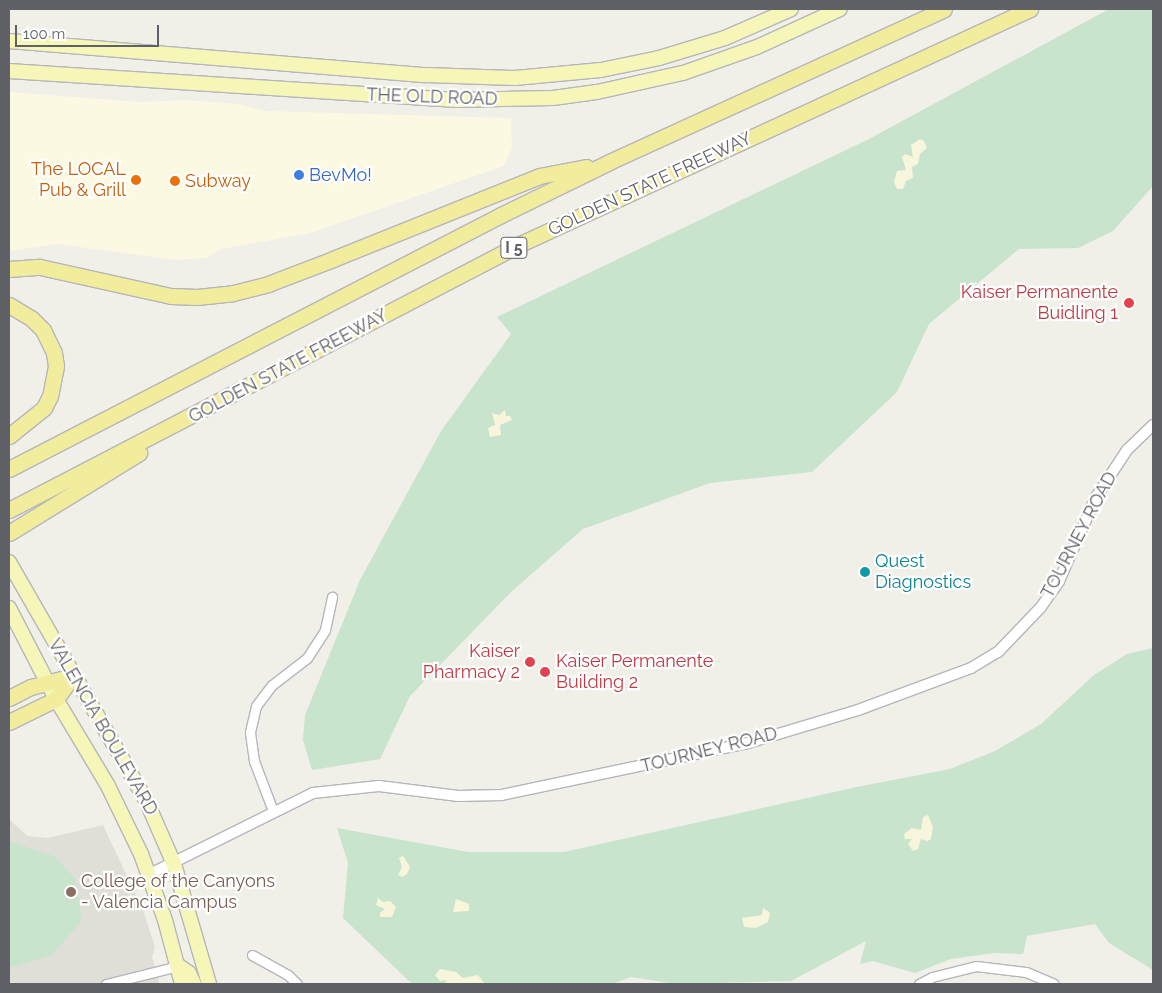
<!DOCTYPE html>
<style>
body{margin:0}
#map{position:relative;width:1162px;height:993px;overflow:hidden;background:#f0efe8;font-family:Raleway,sans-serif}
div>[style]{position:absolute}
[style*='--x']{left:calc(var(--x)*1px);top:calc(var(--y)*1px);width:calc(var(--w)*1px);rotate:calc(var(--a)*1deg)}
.commercial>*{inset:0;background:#fbf9e2}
.education>*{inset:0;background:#dfdfd7}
.green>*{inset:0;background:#c8e4cd}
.sand>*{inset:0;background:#f7f6dc}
.roads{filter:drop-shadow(1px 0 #b5b6bb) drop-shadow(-1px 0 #b5b6bb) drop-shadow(0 1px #b5b6bb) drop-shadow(0 -1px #b5b6bb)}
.minor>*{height:9px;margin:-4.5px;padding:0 4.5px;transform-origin:4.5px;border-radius:4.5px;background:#fff}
.tertiary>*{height:10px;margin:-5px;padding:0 5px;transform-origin:5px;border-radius:5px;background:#fff}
.primary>*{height:14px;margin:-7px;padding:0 7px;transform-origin:7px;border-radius:7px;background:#f5f6b7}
.motorway>*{height:15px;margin:-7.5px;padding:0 7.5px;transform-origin:7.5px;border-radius:7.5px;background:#f2ec9d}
.dots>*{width:14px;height:14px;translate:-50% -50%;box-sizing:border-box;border:2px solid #fff;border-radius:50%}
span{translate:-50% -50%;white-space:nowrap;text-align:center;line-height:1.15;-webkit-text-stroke:4.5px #fff;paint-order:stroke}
.shield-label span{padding:1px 4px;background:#fff;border:1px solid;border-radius:4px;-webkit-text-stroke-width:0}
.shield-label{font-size:16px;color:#606167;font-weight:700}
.street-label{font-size:18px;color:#606167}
.food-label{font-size:18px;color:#c56008}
.right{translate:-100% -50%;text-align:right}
.left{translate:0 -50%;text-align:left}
.shop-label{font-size:18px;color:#366cbe}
.health-label{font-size:18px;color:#be3a42}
.culture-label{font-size:18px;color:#0d838f}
.education-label{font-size:18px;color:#785e54}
.frame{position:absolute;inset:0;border:10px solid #606167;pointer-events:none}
.scale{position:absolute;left:15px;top:25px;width:144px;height:22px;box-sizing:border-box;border:2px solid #606167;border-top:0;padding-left:6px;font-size:15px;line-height:18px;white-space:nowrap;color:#606167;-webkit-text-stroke:4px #fff;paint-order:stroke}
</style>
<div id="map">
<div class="commercial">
<div style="clip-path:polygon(9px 92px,141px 102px,186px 100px,238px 104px,266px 111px,511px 118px,512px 148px,504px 166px,310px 233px,221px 249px,207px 258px,176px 260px,57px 244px,9px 251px)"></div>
</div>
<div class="education">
<div style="clip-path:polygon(9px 819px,27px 836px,48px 838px,103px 825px,143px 910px,155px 947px,152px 957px,159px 983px,162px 984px,9px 984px)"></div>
</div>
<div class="green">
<div style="clip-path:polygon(1109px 9px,1153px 9px,1153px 186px,1113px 231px,1078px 248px,1019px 249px,929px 324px,897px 392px,812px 472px,710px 483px,583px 529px,511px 592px,410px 696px,380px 759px,312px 770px,303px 740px,305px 715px,360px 580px,441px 431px,511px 334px,497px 317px,869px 139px)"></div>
<div style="clip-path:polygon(1153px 648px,1153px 970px,1109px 943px,1095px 924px,1027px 936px,1023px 954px,995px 953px,951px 959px,915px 973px,873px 961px,860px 964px,866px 941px,791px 981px,676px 984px,631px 977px,612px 984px,412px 984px,343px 918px,348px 863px,337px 828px,468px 852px,564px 852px,857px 787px,950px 769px,995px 751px,1041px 724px,1094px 675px,1127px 654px)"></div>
<div style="clip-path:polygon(9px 841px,54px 856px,75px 878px,82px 920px,52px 955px,9px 968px)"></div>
</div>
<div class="sand">
<div style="clip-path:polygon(920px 139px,924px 141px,927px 148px,920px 154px,918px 164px,912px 167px,913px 178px,906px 181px,903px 189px,897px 189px,894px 182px,897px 171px,906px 170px,902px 157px,905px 154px,913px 157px,911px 145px)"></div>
<div style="clip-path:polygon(505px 410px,506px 416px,510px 416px,512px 420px,500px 425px,501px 435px,490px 437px,488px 428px,495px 425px,492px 413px,499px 415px)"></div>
<div style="clip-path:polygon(928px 815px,933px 827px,931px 839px,927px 841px,921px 839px,918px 849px,913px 851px,908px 844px,912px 839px,905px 839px,904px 834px,912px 828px,921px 830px,923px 817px)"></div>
<div style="clip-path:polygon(403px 856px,410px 867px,407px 874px,402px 877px,398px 875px,402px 867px,399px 858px)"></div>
<div style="clip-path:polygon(378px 898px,383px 902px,390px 901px,396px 907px,392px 917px,380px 917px,380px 913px,385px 909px,376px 905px)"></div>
<div style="clip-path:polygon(456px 899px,469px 904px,469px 911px,453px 912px)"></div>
<div style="clip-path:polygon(763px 908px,770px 913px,768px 922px,756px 928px,744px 927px,742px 918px,762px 915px)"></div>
<div style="clip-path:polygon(440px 969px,456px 972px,463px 978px,478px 975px,485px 984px,444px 984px,447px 980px,440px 981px,435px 975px)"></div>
</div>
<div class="roads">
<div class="minor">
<div style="--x:273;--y:811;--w:53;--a:-110.8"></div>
<div style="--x:254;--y:761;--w:29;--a:-98"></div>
<div style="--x:250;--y:732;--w:27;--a:-77"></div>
<div style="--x:256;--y:706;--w:26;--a:-53"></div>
<div style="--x:272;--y:685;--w:44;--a:-37.6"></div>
<div style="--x:307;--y:658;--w:33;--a:-57"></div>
<div style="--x:325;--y:630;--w:34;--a:-78"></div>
<div style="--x:252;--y:955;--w:41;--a:29.1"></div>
<div style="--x:288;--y:975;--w:13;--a:45"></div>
<div style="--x:106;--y:984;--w:75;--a:-13.9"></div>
<div style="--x:919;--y:984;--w:15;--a:-28"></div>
<div style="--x:932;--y:977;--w:45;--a:-14"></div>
<div style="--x:976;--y:966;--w:50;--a:6.8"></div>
<div style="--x:1026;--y:972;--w:30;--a:23"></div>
</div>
<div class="tertiary">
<div style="--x:150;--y:874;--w:182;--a:-26.4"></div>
<div style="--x:313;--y:793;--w:66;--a:-6.1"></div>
<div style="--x:379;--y:786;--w:80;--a:7.2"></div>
<div style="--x:458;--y:796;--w:43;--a:-1.3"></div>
<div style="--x:501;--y:795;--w:252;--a:-11.9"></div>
<div style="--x:748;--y:743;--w:115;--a:-16.7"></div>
<div style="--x:858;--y:710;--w:121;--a:-20.4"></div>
<div style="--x:971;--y:668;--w:31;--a:-31"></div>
<div style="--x:998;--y:652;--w:62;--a:-46.3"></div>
<div style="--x:1041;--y:607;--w:32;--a:-55"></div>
<div style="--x:1059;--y:581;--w:92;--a:-66.2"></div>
<div style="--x:1096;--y:497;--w:56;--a:-56.6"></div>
<div style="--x:1127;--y:450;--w:36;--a:-44"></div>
</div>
<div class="primary">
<div style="--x:9;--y:41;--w:418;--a:4.7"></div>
<div style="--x:426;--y:75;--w:89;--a:1.9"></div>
<div style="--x:515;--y:78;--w:86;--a:-5.3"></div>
<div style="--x:601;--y:70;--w:59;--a:-11.7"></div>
<div style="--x:659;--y:58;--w:69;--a:-16.9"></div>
<div style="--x:725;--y:38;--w:72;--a:-23.7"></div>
<div style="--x:9;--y:71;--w:448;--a:3.7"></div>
<div style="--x:456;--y:100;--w:97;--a:-1.2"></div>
<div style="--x:553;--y:98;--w:44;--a:-7.8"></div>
<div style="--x:597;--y:92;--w:88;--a:-12.5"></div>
<div style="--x:683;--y:73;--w:78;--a:-19.4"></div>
<div style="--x:757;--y:47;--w:91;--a:-24.6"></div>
<div style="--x:9;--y:562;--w:275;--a:60.1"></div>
<div style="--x:146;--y:800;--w:70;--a:66.4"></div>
<div style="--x:174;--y:864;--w:125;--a:73.7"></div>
<div style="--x:9;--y:608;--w:102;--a:62.7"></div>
<div style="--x:56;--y:699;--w:101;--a:59.1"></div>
<div style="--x:108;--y:786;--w:76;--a:64.1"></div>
<div style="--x:141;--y:854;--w:70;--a:70"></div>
<div style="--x:165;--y:920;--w:66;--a:75.1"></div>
<div style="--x:179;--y:966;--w:12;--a:35"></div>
<div style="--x:189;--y:973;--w:12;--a:66"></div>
</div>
<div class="motorway">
<div style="--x:9;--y:269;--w:31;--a:-4"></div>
<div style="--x:40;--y:267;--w:134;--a:12.5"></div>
<div style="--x:171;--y:296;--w:26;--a:2"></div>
<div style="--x:197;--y:297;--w:36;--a:-6"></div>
<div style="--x:233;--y:293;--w:36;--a:-14"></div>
<div style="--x:268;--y:284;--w:70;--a:-21"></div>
<div style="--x:333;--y:259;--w:222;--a:-21.9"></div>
<div style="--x:539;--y:176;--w:48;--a:-10.8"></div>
<div style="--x:9;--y:305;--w:27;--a:31"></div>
<div style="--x:32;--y:319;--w:16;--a:45"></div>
<div style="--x:43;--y:330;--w:25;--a:64"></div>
<div style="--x:54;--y:353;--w:13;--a:81"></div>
<div style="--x:56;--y:366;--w:31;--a:101"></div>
<div style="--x:50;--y:396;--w:13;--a:117"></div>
<div style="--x:44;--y:408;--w:45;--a:141.3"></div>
<div style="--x:9;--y:469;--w:554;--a:-27.31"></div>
<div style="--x:501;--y:215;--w:120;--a:-26.1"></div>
<div style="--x:609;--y:162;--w:368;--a:-24.5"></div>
<div style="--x:9;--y:510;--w:574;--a:-27.5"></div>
<div style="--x:518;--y:245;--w:564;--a:-24.75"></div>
<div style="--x:9;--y:533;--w:153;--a:-31.6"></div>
<div style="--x:9;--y:698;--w:25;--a:-27"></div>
<div style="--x:31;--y:687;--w:43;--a:-14.7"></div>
<div style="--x:9;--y:722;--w:52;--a:-26.1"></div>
<div style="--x:56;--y:699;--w:29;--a:-54"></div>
</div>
</div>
<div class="dots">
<div style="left:299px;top:175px;background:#3f7fe0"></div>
<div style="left:136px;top:180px;background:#e8710a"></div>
<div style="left:175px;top:181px;background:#e8710a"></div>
<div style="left:1129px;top:303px;background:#e0444e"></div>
<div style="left:865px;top:572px;background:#0f9aa8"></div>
<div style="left:530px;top:662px;background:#e0444e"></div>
<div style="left:545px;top:672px;background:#e0444e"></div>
<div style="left:71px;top:892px;background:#8d6e63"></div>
</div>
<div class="shield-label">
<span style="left:514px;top:248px">I 5</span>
</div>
<div class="street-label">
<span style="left:432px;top:97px;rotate:2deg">THE OLD ROAD</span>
<span style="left:650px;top:184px;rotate:-25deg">GOLDEN STATE FREEWAY</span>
<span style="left:288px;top:366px;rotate:-28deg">GOLDEN STATE FREEWAY</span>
<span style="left:1079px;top:535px;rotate:-62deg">TOURNEY ROAD</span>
<span style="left:103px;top:727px;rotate:60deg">VALENCIA BOULEVARD</span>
<span style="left:709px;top:750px;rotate:-14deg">TOURNEY ROAD</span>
</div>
<div class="food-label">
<span class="right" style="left:126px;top:180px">The LOCAL<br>Pub &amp; Grill</span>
<span class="left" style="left:185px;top:181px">Subway</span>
</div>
<div class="shop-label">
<span class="left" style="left:309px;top:175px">BevMo!</span>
</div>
<div class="health-label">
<span class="right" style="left:1118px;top:303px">Kaiser Permanente<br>Buidling 1</span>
<span class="right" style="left:520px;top:662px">Kaiser<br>Pharmacy 2</span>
<span class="left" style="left:556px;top:672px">Kaiser Permanente<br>Building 2</span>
</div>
<div class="culture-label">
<span class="left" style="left:875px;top:572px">Quest<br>Diagnostics</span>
</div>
<div class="education-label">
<span class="left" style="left:81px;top:892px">College of the Canyons<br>- Valencia Campus</span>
</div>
<div class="frame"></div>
<div class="scale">100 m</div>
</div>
